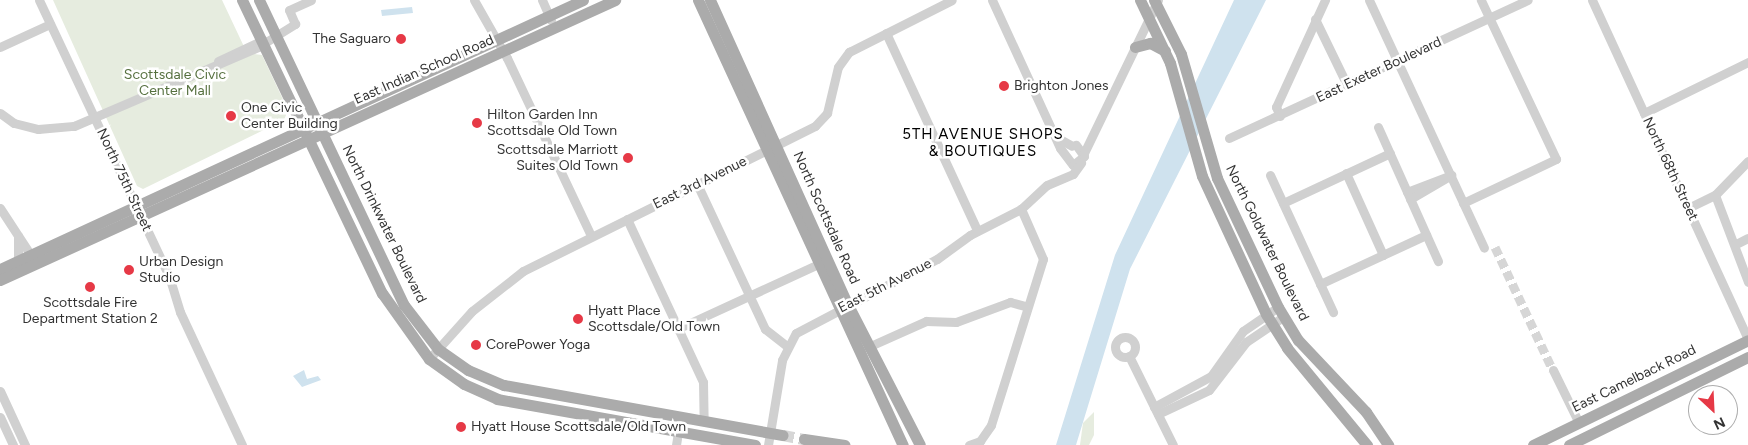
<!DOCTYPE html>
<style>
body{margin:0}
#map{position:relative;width:1748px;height:445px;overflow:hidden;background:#fff;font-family:Figtree,sans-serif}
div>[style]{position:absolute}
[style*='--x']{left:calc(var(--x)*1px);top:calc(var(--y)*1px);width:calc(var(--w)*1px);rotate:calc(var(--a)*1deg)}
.green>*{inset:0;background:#e6ecdf}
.water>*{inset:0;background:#cfe2ee}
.minor-tunnel>*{height:9px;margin-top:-4.5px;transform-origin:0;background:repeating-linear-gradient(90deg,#d6d6d6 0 9px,transparent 0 13.5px)}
.major-tunnel>*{height:11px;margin-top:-5.5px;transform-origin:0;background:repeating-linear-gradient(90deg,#d6d6d6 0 11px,transparent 0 16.5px)}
.minor>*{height:9px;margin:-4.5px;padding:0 4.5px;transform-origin:4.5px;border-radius:4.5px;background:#d0d0d0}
.minor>.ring{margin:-4.5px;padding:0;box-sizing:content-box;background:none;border:9px solid #d0d0d0;border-radius:50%}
.major>*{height:11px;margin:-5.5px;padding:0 5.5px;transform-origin:5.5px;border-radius:5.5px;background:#ababab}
.dots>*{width:14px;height:14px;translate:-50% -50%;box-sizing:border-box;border:2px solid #fff;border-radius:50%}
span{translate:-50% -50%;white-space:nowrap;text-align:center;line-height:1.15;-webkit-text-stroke:5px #fff;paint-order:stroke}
.poi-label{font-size:14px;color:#333}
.right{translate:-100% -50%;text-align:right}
.left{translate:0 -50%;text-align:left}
.street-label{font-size:14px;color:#333}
.park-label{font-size:14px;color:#56703f}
.neighbourhood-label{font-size:15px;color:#000;letter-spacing:1px}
.north{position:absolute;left:1688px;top:385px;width:50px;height:50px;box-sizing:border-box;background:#fff;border:1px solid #adadad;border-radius:50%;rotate:155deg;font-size:14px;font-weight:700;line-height:20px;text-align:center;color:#333}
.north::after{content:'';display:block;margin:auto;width:18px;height:22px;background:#e63946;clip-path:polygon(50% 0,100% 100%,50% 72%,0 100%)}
</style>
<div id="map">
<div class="green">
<div style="clip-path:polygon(53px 0,222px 0,247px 53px,262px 55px,288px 110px,284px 120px,143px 189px,137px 186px)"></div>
<div style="clip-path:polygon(1094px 412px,1094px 435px,1089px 445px,1080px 445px,1083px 423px)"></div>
</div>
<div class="water">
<div style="clip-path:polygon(1234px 0,1266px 0,1130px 269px,1076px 445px,1056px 445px,1115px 255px)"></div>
<div style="clip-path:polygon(412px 7px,413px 13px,382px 16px,381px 10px)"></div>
<div style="clip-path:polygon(304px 370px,307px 379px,318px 376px,321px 380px,302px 387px,293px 376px)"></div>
</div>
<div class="minor-tunnel">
<div style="--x:1495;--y:247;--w:136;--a:64.8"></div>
</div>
<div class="major-tunnel">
<div style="--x:783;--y:435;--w:21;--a:11"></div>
</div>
<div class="minor">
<div style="--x:39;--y:0;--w:305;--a:64.8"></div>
<div style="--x:169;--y:276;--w:38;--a:73"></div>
<div style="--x:180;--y:312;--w:147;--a:65"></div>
<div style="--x:474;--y:0;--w:67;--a:60.4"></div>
<div style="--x:507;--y:58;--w:197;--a:64.7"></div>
<div style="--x:542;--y:0;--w:22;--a:66"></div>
<div style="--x:992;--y:0;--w:163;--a:65.3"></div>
<div style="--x:1060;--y:148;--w:21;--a:53"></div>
<div style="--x:1073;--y:165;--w:14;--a:-39"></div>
<div style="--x:1084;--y:156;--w:14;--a:-126"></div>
<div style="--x:1369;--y:0;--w:273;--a:65.1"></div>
<div style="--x:1592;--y:0;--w:373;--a:65.3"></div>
<div style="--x:1315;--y:19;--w:73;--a:64.1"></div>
<div style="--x:886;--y:33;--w:217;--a:65.2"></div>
<div style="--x:0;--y:47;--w:55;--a:-24.7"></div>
<div style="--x:218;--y:61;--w:50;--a:-25"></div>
<div style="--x:0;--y:113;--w:17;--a:36"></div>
<div style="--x:14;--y:123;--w:25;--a:14"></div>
<div style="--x:38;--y:129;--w:36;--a:-5"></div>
<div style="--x:74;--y:126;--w:200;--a:-23.2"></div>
<div style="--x:258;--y:47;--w:44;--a:-31.9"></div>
<div style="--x:295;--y:24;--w:15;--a:-113"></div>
<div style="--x:289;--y:10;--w:24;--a:-24"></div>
<div style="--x:1644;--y:113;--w:116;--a:-26.1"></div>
<div style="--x:1280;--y:116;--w:10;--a:-114"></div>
<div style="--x:1276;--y:107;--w:118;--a:-65.4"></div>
<div style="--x:1378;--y:127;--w:147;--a:65.9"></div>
<div style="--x:1056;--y:137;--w:18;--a:29"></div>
<div style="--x:1229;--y:138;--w:329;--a:-24.8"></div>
<div style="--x:1084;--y:153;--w:170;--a:-64.2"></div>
<div style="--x:1748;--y:161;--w:47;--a:134.1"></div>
<div style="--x:1715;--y:195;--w:93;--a:69.2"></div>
<div style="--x:1346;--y:173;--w:90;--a:65.7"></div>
<div style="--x:1270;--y:175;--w:151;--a:65.3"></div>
<div style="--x:698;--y:186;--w:158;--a:64.9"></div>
<div style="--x:765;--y:329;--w:28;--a:38"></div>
<div style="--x:1407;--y:192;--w:47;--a:-21.1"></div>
<div style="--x:1410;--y:199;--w:48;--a:-30.3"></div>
<div style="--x:1283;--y:203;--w:118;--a:-25"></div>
<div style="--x:1463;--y:203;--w:103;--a:-25.3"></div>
<div style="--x:1556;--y:159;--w:176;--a:-115.3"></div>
<div style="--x:0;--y:208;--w:55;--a:56.9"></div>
<div style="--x:1688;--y:208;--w:30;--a:-26"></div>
<div style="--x:627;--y:219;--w:180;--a:65"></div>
<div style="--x:703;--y:382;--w:39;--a:89"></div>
<div style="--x:1736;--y:244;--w:13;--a:-27"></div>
<div style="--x:18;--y:260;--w:24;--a:-90"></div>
<div style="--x:1320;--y:284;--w:117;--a:-24.8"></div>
<div style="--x:677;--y:329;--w:155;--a:-24.7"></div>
<div class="ring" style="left:1115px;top:337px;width:11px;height:11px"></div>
<div style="--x:868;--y:347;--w:64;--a:-24.1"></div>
<div style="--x:926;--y:321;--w:30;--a:2"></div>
<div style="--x:956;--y:322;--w:58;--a:-20.3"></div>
<div style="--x:1010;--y:302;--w:16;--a:15"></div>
<div style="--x:1129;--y:356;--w:99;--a:63.7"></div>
<div style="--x:429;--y:359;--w:64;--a:-48.1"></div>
<div style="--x:472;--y:311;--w:65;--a:-38.1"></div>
<div style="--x:523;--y:271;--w:326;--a:-26.4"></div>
<div style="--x:815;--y:126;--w:18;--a:-47"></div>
<div style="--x:827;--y:113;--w:47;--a:-76.6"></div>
<div style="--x:838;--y:67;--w:19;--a:-54"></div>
<div style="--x:849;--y:52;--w:115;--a:-26.8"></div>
<div style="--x:1553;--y:370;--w:59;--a:63.9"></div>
<div style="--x:0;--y:391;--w:60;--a:65.2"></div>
<div style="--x:1154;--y:407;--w:65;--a:-28.5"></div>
<div style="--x:1211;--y:376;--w:55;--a:-54.6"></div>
<div style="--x:1243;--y:331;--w:42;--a:-34.4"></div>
<div style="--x:1158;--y:414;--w:56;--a:-25.2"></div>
<div style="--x:1209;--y:390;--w:61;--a:-52.4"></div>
<div style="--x:1246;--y:342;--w:45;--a:-34"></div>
<div style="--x:0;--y:417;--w:31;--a:65"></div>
<div style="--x:676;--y:445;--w:13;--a:-81"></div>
<div style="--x:768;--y:445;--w:86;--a:-80.6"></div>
<div style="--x:782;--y:360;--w:30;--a:-63"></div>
<div style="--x:796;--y:333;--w:159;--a:-27.7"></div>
<div style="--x:937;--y:259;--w:41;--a:-36"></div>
<div style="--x:970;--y:235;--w:57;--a:-27"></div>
<div style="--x:1021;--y:209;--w:35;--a:-43"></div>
<div style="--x:1047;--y:185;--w:28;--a:-23"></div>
<div style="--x:1073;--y:174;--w:14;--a:-54"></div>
<div style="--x:969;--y:445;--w:12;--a:-20"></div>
<div style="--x:980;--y:441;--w:19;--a:-55"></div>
<div style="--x:991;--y:425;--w:174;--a:-72.6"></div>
<div style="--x:1043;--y:259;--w:55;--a:-113.7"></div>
</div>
<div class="major">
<div style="--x:242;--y:0;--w:325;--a:64.5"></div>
<div style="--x:382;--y:293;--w:81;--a:54.5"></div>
<div style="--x:429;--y:359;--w:43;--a:35.5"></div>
<div style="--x:464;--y:384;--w:36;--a:24"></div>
<div style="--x:497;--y:399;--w:262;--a:10.1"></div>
<div style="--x:259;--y:0;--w:338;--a:64.6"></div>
<div style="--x:404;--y:305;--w:56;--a:52.3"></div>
<div style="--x:438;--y:349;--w:37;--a:35"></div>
<div style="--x:468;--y:370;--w:39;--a:23"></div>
<div style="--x:504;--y:385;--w:283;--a:10.2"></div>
<div style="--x:698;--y:0;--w:490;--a:65.3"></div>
<div style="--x:710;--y:0;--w:335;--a:65.7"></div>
<div style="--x:848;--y:305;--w:157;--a:62.8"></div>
<div style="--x:1140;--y:0;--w:70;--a:64.5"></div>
<div style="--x:1170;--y:63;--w:117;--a:74.2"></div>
<div style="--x:1202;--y:176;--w:152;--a:65.1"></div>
<div style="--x:1266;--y:314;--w:40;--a:58"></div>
<div style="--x:1287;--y:348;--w:126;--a:50.5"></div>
<div style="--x:1154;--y:0;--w:60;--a:63.4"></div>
<div style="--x:1181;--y:54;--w:129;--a:73.8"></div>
<div style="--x:1217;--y:178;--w:143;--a:64.7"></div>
<div style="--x:1278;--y:307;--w:39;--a:59"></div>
<div style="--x:1298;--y:340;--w:99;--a:46.6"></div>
<div style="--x:1366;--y:412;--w:40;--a:56"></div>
<div style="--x:1135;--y:47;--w:16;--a:-15"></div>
<div style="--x:1150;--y:43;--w:17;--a:28"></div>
<div style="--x:0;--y:269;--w:642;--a:-24.77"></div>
<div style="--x:0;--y:280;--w:676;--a:-24.48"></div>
<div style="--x:804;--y:439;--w:41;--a:8.3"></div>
<div style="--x:1533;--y:445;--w:239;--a:-26"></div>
<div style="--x:1569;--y:445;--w:199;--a:-26.2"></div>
</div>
<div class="dots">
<div style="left:401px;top:39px;background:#e63946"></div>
<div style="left:1004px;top:86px;background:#e63946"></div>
<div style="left:231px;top:116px;background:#e63946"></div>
<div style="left:477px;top:123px;background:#e63946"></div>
<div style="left:628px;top:158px;background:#e63946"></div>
<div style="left:129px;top:270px;background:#e63946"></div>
<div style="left:90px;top:287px;background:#e63946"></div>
<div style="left:578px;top:319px;background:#e63946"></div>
<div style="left:476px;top:345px;background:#e63946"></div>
<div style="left:461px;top:427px;background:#e63946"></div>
</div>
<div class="poi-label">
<span class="right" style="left:391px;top:39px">The Saguaro</span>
<span class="left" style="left:1014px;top:86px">Brighton Jones</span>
<span class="left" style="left:241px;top:116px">One Civic<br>Center Building</span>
<span class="left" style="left:487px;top:123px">Hilton Garden Inn<br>Scottsdale Old Town</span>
<span class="right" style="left:618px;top:158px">Scottsdale Marriott<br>Suites Old Town</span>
<span class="left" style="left:139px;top:270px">Urban Design<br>Studio</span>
<span style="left:90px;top:311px">Scottsdale Fire<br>Department Station 2</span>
<span class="left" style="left:588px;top:319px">Hyatt Place<br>Scottsdale/Old Town</span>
<span class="left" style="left:486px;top:345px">CorePower Yoga</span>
<span class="left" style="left:471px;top:427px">Hyatt House Scottsdale/Old Town</span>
</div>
<div class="street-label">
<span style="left:424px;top:70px;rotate:-24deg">East Indian School Road</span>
<span style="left:1379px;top:70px;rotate:-25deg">East Exeter Boulevard</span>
<span style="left:1670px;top:169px;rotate:65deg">North 68th Street</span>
<span style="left:124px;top:180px;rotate:65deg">North 75th Street</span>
<span style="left:700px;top:183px;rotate:-26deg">East 3rd Avenue</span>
<span style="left:826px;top:218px;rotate:66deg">North Scottsdale Road</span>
<span style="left:384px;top:224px;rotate:64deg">North Drinkwater Boulevard</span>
<span style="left:1267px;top:243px;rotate:64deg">North Goldwater Boulevard</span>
<span style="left:885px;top:286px;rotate:-27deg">East 5th Avenue</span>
<span style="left:1634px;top:379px;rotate:-26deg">East Camelback Road</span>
</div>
<div class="park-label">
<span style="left:175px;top:83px">Scottsdale Civic<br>Center Mall</span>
</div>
<div class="neighbourhood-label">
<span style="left:983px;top:143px">5TH AVENUE SHOPS<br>&amp; BOUTIQUES</span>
</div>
<div class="north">N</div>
</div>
